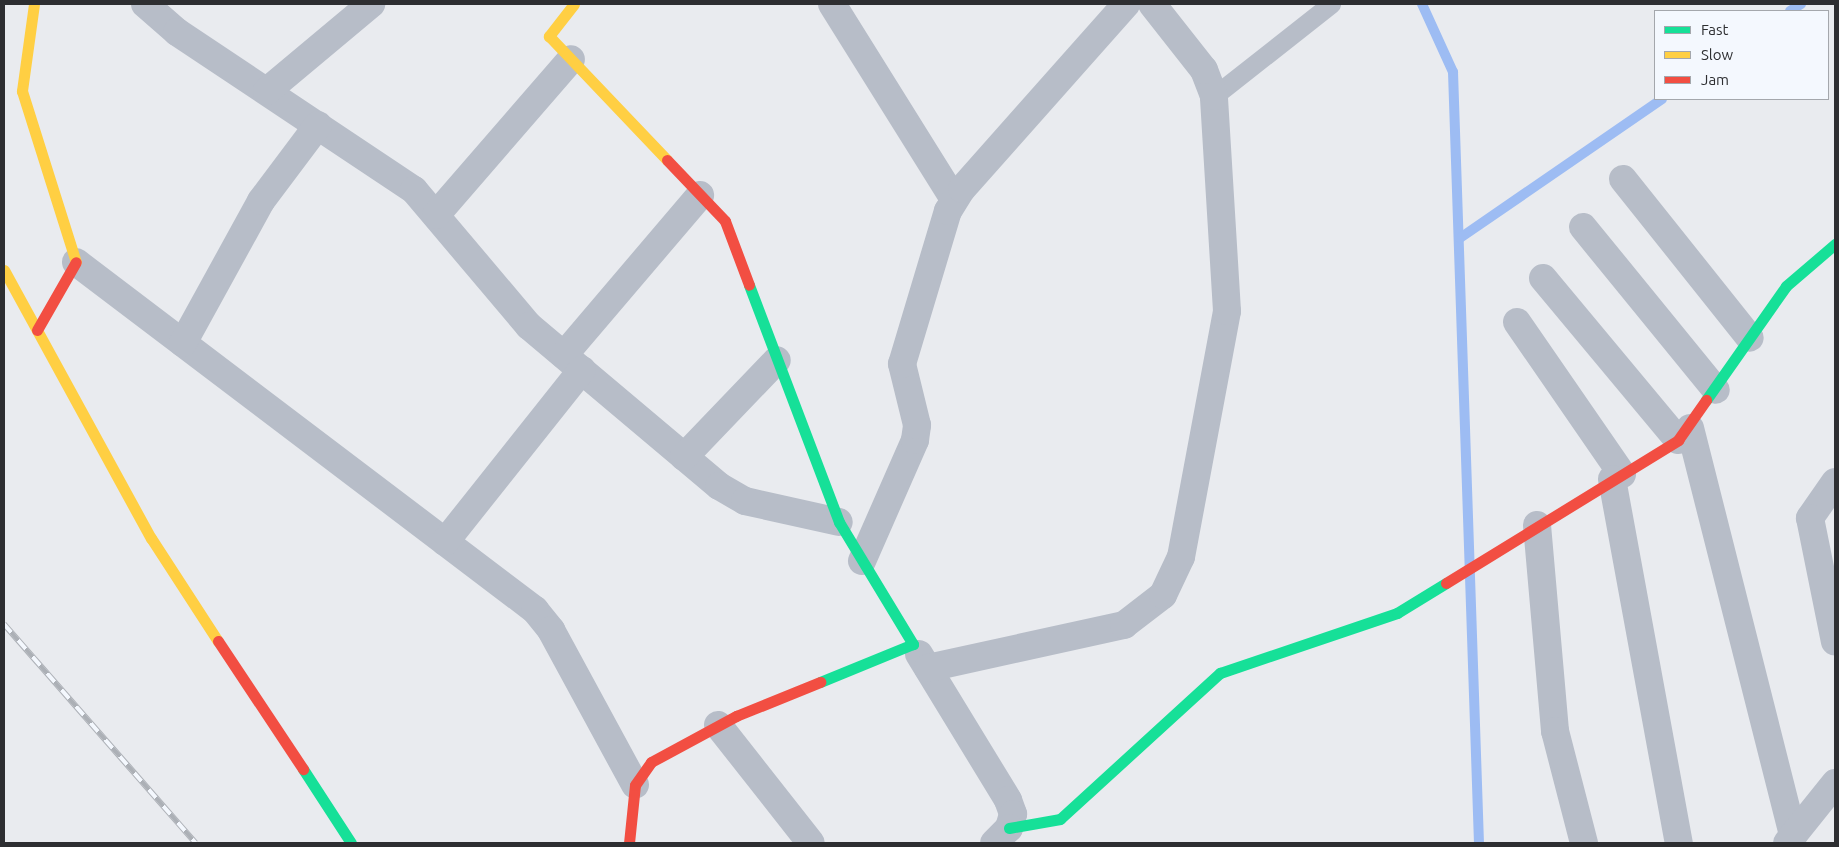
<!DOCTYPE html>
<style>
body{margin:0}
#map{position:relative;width:1839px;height:847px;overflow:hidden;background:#e9ebef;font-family:Ubuntu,sans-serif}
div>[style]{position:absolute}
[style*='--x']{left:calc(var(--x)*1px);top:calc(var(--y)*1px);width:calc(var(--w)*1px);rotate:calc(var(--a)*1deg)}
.stream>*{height:10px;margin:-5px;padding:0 5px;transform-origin:5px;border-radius:5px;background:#9dbcf3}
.lane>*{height:19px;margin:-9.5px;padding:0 9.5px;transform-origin:9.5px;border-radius:9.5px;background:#b7bdc8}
.street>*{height:28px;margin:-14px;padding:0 14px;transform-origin:14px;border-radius:14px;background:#b7bdc8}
.fast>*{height:11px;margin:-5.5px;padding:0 5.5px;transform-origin:5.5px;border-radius:5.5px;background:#16e098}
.slow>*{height:11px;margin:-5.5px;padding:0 5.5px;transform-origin:5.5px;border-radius:5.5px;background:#ffcf43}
.jam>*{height:11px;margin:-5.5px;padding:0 5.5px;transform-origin:5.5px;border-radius:5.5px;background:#f24e42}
.rail>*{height:5.5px;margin-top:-2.75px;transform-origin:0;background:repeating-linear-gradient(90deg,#f4f8fe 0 11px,#acb0b6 0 22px);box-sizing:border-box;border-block:1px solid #acb0b6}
span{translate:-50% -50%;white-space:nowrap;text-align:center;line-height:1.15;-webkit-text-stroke:4px #f4f8fe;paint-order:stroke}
.frame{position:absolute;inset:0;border:5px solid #2d2e31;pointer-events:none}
.legend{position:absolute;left:1654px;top:10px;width:175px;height:90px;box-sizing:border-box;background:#f4f8fe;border:1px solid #a4a7ac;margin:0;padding:6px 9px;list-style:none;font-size:15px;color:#2d2e31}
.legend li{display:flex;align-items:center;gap:10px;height:25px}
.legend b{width:25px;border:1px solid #a4a7ac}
</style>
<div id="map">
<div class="stream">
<div style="--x:1422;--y:4;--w:75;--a:65.5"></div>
<div style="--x:1453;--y:72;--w:771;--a:88.07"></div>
<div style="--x:1790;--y:11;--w:13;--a:-32"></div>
<div style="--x:1460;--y:238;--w:245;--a:-34.5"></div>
</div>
<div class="lane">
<div style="--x:1214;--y:96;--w:149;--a:-38.2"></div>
</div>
<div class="street">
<div style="--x:145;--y:4;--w:43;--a:41.2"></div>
<div style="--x:177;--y:32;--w:285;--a:33.7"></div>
<div style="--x:414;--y:190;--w:178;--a:49.8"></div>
<div style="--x:529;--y:326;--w:248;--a:40.1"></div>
<div style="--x:719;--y:486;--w:30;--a:30"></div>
<div style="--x:745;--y:501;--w:96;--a:12.6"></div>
<div style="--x:832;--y:4;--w:230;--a:58"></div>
<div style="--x:267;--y:91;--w:136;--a:-39.9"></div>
<div style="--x:1623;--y:179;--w:203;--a:51.4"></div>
<div style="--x:436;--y:215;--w:206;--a:-49.1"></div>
<div style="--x:1583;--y:227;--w:210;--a:50.8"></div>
<div style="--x:76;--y:262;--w:576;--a:37.17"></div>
<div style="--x:535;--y:610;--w:26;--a:51"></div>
<div style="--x:551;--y:630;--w:176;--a:61.5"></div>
<div style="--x:1543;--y:278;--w:211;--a:50.2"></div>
<div style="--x:1517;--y:322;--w:185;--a:55.4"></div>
<div style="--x:183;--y:343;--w:162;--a:-61.2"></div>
<div style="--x:261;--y:201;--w:95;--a:-53.1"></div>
<div style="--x:564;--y:355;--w:210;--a:-49.6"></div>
<div style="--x:1690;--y:428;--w:421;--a:75.8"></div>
<div style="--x:684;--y:457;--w:134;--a:-46.2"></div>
<div style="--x:1612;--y:479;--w:370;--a:79.6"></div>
<div style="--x:1835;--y:482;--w:44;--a:124.8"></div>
<div style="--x:1810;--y:518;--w:126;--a:78.6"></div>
<div style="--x:1537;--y:525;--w:207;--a:85"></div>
<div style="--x:1555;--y:731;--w:116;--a:75.5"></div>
<div style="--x:445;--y:542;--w:220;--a:-51.5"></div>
<div style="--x:862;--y:561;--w:132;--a:-66.3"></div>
<div style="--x:915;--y:440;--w:15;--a:-82"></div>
<div style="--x:917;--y:425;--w:63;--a:-103.8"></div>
<div style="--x:902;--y:364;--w:160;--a:-73.3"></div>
<div style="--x:948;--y:211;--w:26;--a:-58"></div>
<div style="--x:962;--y:189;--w:247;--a:-48.4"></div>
<div style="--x:919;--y:654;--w:171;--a:58.6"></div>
<div style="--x:1008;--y:800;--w:15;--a:70"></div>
<div style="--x:1013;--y:814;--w:15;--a:106"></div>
<div style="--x:1009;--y:828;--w:21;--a:135"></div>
<div style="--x:928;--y:668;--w:201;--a:-12.4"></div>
<div style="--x:1124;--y:625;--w:49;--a:-37.6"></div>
<div style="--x:1163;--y:595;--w:42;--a:-64.7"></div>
<div style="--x:1181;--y:557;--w:250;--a:-79.4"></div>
<div style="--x:1227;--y:311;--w:215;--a:-93.5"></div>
<div style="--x:1214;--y:96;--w:28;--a:-111"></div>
<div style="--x:1204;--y:70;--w:84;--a:-128.2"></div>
<div style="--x:718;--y:725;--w:150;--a:51.8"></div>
<div style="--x:1787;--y:843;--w:77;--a:-51.3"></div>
</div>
<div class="fast">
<div style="--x:749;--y:285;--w:254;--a:69.2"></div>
<div style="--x:839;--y:522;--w:143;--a:58.8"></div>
<div style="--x:913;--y:644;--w:100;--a:157.8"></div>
<div style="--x:1706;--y:400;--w:139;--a:-54.9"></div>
<div style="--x:1786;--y:286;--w:65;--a:-40.6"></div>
<div style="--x:303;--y:769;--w:88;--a:57"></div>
<div style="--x:1009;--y:828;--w:52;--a:-10"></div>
<div style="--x:1060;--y:819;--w:217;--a:-42.4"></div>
<div style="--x:1220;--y:673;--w:187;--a:-18.7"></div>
<div style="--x:1397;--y:613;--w:57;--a:-31.5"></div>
</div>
<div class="slow">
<div style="--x:34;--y:4;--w:88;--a:97.9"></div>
<div style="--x:22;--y:91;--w:179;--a:72.5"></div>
<div style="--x:574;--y:4;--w:41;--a:128"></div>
<div style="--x:549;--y:36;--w:171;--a:46.4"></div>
<div style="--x:4;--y:270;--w:306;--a:61.3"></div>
<div style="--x:151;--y:538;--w:123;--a:57"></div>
</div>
<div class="jam">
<div style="--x:667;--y:160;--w:84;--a:46.4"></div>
<div style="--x:725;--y:221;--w:68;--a:69.4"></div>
<div style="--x:37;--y:330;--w:78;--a:-60.2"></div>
<div style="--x:1446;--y:583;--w:273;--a:-31.6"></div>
<div style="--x:1678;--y:440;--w:49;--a:-55"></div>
<div style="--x:218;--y:641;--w:154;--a:56.4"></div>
<div style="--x:629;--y:843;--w:58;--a:-84.1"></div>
<div style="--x:635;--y:785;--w:28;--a:-55"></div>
<div style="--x:651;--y:762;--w:97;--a:-28.4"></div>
<div style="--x:736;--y:716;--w:91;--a:-22"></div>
</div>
<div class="rail">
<div style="--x:4;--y:624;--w:291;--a:48.8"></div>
</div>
<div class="frame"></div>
<ul class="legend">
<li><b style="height:6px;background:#16e098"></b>Fast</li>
<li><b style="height:6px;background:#ffcf43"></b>Slow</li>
<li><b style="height:6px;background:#f24e42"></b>Jam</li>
</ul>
</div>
